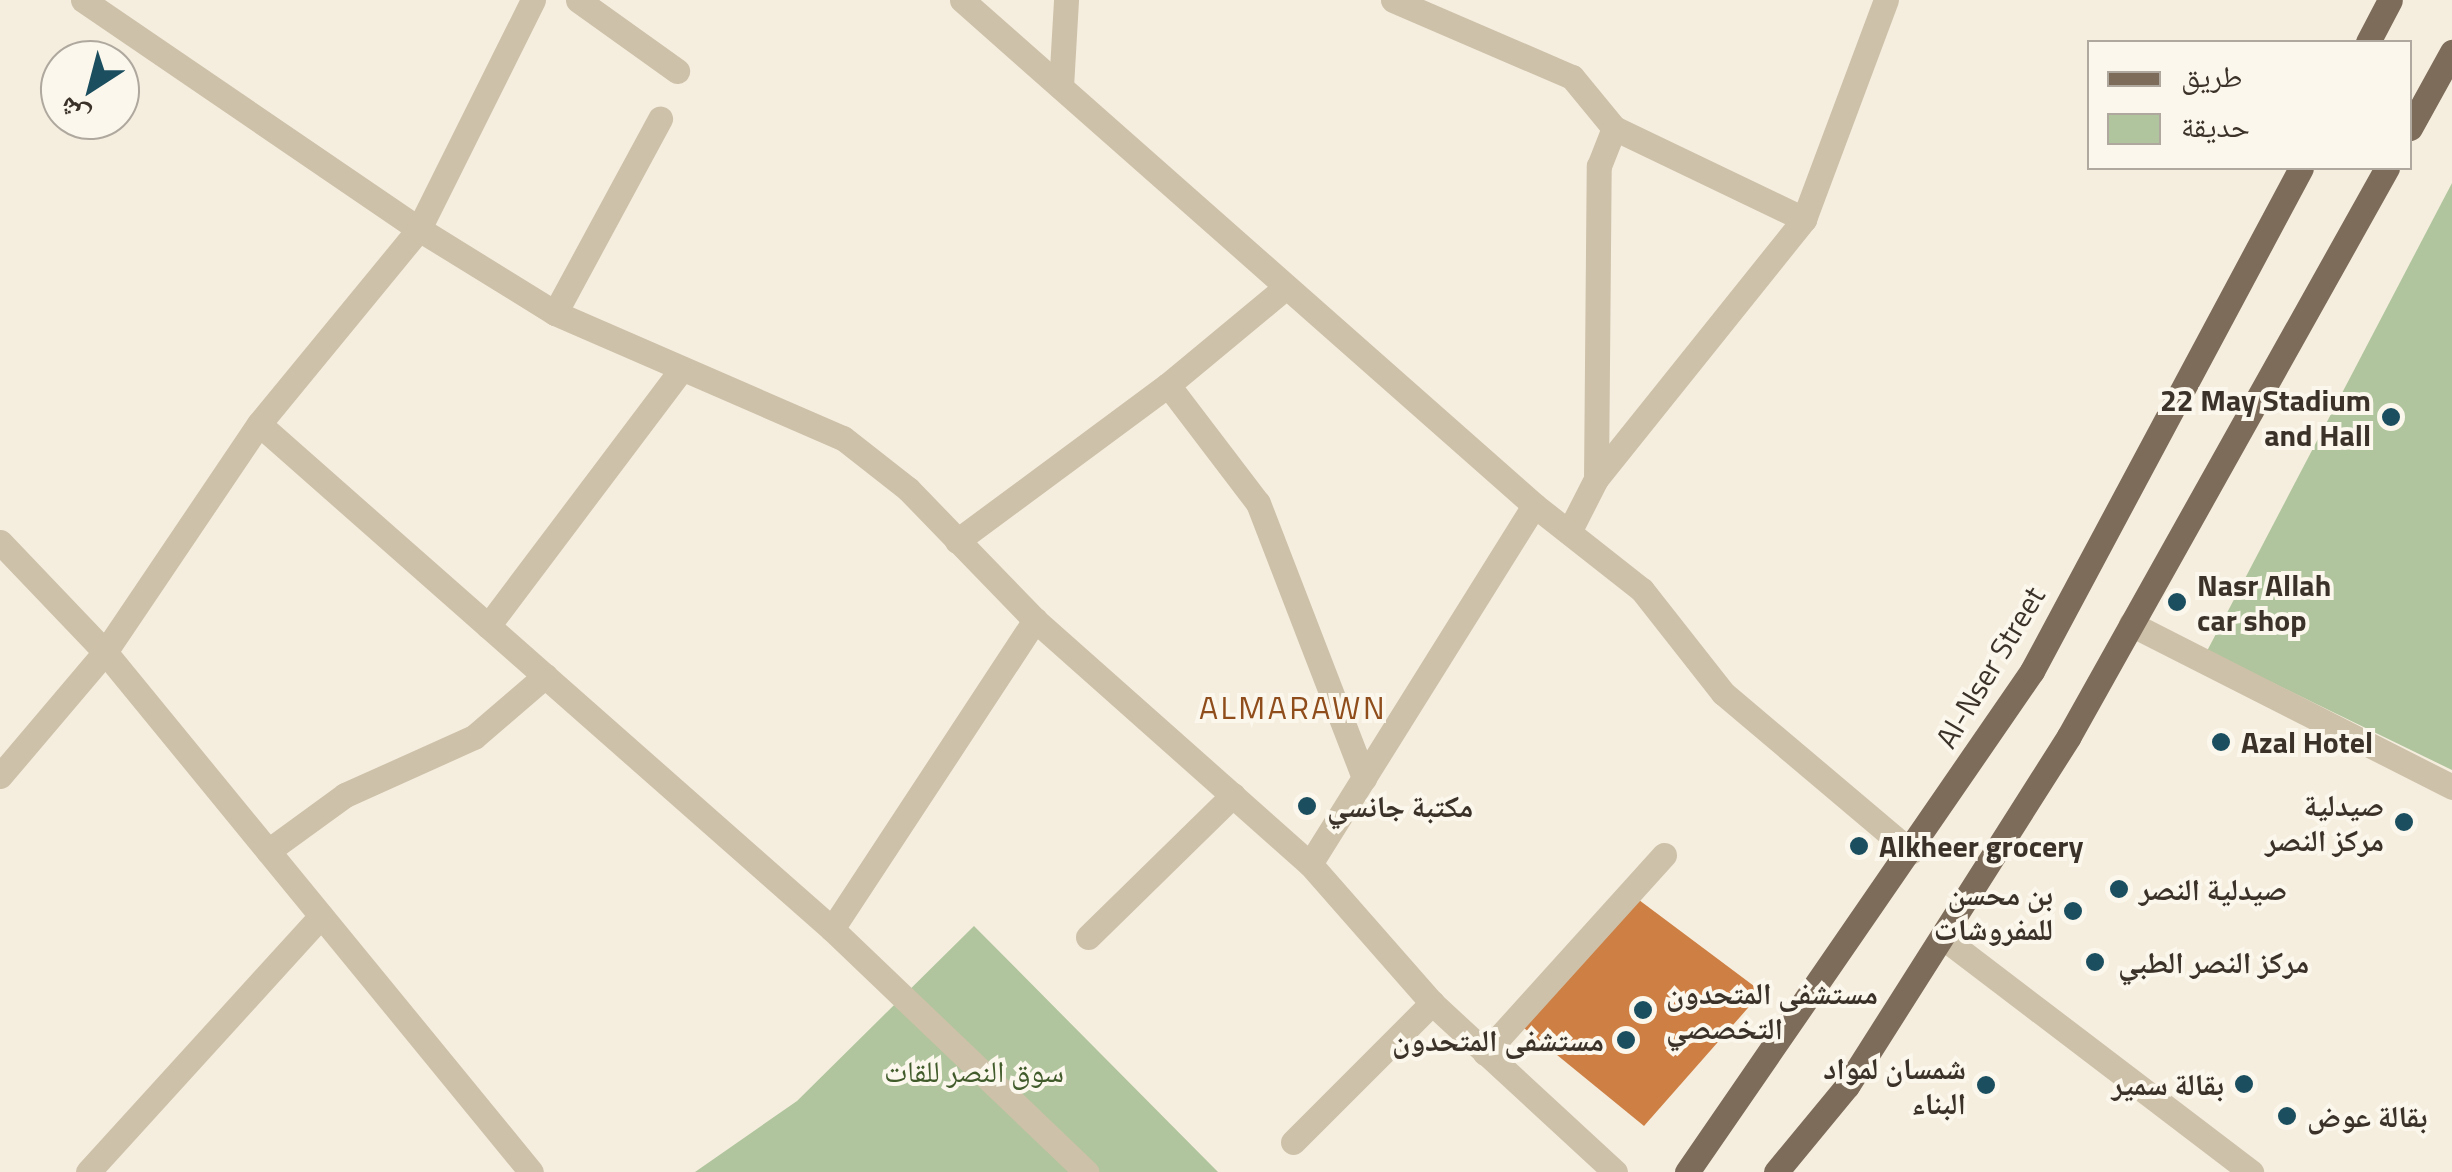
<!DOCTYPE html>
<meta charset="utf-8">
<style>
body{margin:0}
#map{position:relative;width:2452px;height:1172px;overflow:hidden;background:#f5eedf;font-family:"Titillium Web","Noto Naskh Arabic",sans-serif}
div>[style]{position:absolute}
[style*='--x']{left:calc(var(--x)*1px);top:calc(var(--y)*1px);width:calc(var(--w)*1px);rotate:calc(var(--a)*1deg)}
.green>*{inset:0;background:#b0c59d}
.building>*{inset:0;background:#ce7f43}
.street>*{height:25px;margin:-12.5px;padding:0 12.5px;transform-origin:12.5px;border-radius:12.5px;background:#cec1a9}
.primary>*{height:25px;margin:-12.5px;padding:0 12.5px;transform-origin:12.5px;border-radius:12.5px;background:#7e6c5a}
.dots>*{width:28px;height:28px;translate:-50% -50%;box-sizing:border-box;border:5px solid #fbf7ec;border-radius:50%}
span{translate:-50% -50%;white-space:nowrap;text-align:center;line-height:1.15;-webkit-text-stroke:8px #fbf7ec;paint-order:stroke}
.poi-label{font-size:30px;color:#3b322a;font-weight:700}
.right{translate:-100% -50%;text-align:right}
.left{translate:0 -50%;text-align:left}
.street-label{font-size:30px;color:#3b322a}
.park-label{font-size:30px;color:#415b2b}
.neighbourhood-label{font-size:32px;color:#904d1c;letter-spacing:2.5px}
.legend{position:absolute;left:2087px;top:40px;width:325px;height:130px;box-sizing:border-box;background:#fbf7ec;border:2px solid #aea89e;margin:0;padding:12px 18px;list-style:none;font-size:30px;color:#3b322a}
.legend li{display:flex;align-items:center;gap:20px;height:50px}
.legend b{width:50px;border:2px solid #aea89e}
.north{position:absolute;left:40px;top:40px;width:100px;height:100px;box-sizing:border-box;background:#fbf7ec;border:2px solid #aea89e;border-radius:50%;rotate:216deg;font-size:28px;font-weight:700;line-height:40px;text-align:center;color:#3b322a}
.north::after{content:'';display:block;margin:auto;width:35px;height:45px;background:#1b4f60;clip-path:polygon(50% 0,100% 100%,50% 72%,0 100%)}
</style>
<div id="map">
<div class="green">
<div style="clip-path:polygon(2452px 183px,2452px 770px,2207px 651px)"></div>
<div style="clip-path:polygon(974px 926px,1218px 1172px,695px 1172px,797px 1101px)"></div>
</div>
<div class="building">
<div style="clip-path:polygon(1635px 897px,1762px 992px,1644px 1126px,1524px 1028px)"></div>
</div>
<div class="street">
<div style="--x:83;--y:0;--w:407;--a:34.3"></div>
<div style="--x:419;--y:229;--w:252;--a:129.4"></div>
<div style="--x:533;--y:0;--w:256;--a:116.5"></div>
<div style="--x:419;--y:229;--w:160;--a:31.7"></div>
<div style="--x:555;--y:313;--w:314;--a:23.5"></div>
<div style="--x:843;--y:438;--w:83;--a:38.1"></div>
<div style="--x:908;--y:489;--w:182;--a:45.9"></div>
<div style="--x:578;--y:0;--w:122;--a:35.6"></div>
<div style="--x:962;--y:0;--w:763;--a:41.44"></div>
<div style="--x:1393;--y:0;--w:195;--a:23.3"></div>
<div style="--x:1572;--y:77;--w:66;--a:50.5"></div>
<div style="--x:1614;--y:128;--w:211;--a:25.6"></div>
<div style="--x:1061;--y:87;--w:87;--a:-86.7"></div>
<div style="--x:1286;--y:287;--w:153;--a:140.3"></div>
<div style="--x:1168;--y:385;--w:148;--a:52.7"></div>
<div style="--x:1258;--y:503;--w:295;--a:68.9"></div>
<div style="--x:555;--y:313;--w:221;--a:-61.6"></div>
<div style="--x:1596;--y:479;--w:313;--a:-89.5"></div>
<div style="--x:1599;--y:166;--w:41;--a:-68.5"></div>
<div style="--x:1569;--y:532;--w:59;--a:-63"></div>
<div style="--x:1596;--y:479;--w:333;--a:-51.3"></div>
<div style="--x:1804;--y:219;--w:234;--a:-69.5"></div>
<div style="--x:957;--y:541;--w:262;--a:-36.5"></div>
<div style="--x:0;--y:542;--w:152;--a:46.3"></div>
<div style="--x:105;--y:652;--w:672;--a:50.67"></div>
<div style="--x:2131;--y:624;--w:360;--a:26.9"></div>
<div style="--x:488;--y:626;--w:319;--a:-53"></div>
<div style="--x:0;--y:776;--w:162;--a:-49.7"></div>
<div style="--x:105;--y:652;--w:275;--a:-56"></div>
<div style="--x:259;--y:424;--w:764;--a:41.39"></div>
<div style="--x:832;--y:929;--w:370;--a:-56.7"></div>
<div style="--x:1035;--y:620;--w:368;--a:41.6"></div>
<div style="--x:1310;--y:864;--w:185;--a:48.7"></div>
<div style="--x:1432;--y:1003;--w:249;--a:42.7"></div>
<div style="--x:268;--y:851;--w:95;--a:-36"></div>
<div style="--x:345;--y:795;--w:141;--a:-24.2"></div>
<div style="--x:474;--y:737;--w:94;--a:-40.7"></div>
<div style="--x:1310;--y:864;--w:423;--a:-58"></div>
<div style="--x:1534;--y:505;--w:137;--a:38.2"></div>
<div style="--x:1642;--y:590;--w:131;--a:51.8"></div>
<div style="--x:1723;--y:693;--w:246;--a:40.2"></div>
<div style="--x:832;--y:929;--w:352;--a:43.7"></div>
<div style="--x:1088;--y:937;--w:203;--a:-44.4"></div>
<div style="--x:1945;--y:939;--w:385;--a:37.3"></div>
<div style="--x:1485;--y:1053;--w:267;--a:-47.9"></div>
<div style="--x:1293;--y:1142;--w:197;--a:-45"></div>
<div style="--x:88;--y:1172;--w:346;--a:-47.7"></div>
</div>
<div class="primary">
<div style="--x:2368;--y:42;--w:47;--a:-62.4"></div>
<div style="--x:2410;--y:128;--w:87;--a:-61.1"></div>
<div style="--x:1687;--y:1172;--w:608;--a:-55.45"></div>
<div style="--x:2032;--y:671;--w:570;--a:-61.86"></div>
<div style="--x:1776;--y:1172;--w:112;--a:-50.5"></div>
<div style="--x:1847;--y:1086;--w:414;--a:-57.6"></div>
<div style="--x:2069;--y:736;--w:651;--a:-60.76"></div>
</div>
<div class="dots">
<div style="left:2391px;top:417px;background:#1b4f60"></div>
<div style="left:2177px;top:602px;background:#1b4f60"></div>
<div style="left:2221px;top:742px;background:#1b4f60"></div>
<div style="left:1307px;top:806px;background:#1b4f60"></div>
<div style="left:2404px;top:822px;background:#1b4f60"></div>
<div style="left:1859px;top:846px;background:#1b4f60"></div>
<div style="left:2119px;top:889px;background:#1b4f60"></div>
<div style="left:2073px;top:911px;background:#1b4f60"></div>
<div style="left:2095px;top:962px;background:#1b4f60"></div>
<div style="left:1643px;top:1010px;background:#1b4f60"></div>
<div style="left:1626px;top:1040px;background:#1b4f60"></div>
<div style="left:2244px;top:1084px;background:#1b4f60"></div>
<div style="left:1986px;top:1085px;background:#1b4f60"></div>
<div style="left:2287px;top:1116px;background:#1b4f60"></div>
</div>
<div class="poi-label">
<span class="right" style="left:2371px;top:417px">22 May Stadium<br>and Hall</span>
<span class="left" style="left:2197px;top:602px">Nasr Allah<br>car shop</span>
<span class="left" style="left:2241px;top:742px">Azal Hotel</span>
<span class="right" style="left:2384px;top:822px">صيدلية<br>مركز النصر</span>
<span class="left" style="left:1327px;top:806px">مكتبة جانسي</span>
<span class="left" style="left:1879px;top:846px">Alkheer grocery</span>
<span class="left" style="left:2139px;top:889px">صيدلية النصر</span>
<span class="right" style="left:2053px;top:911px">بن محسن<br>للمفروشات</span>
<span class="left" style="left:2118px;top:962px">مركز النصر الطبي</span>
<span class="left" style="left:1666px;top:1010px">مستشفى المتحدون<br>التخصصي</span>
<span class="right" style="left:1604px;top:1040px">مستشفى المتحدون</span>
<span class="right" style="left:1966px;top:1085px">شمسان لمواد<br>البناء</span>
<span class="right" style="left:2224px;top:1084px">بقالة سمير</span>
<span class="left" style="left:2307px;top:1116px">بقالة عوض</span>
</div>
<div class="street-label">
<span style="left:1990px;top:667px;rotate:-59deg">Al-Nser Street</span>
</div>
<div class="park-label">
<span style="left:974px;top:1071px">سوق النصر للقات</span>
</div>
<div class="neighbourhood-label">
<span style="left:1293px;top:707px">ALMARAWN</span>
</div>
<ul class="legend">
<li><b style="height:12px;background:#7e6c5a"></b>طريق</li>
<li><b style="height:28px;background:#b0c59d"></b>حديقة</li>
</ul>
<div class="north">ش</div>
</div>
